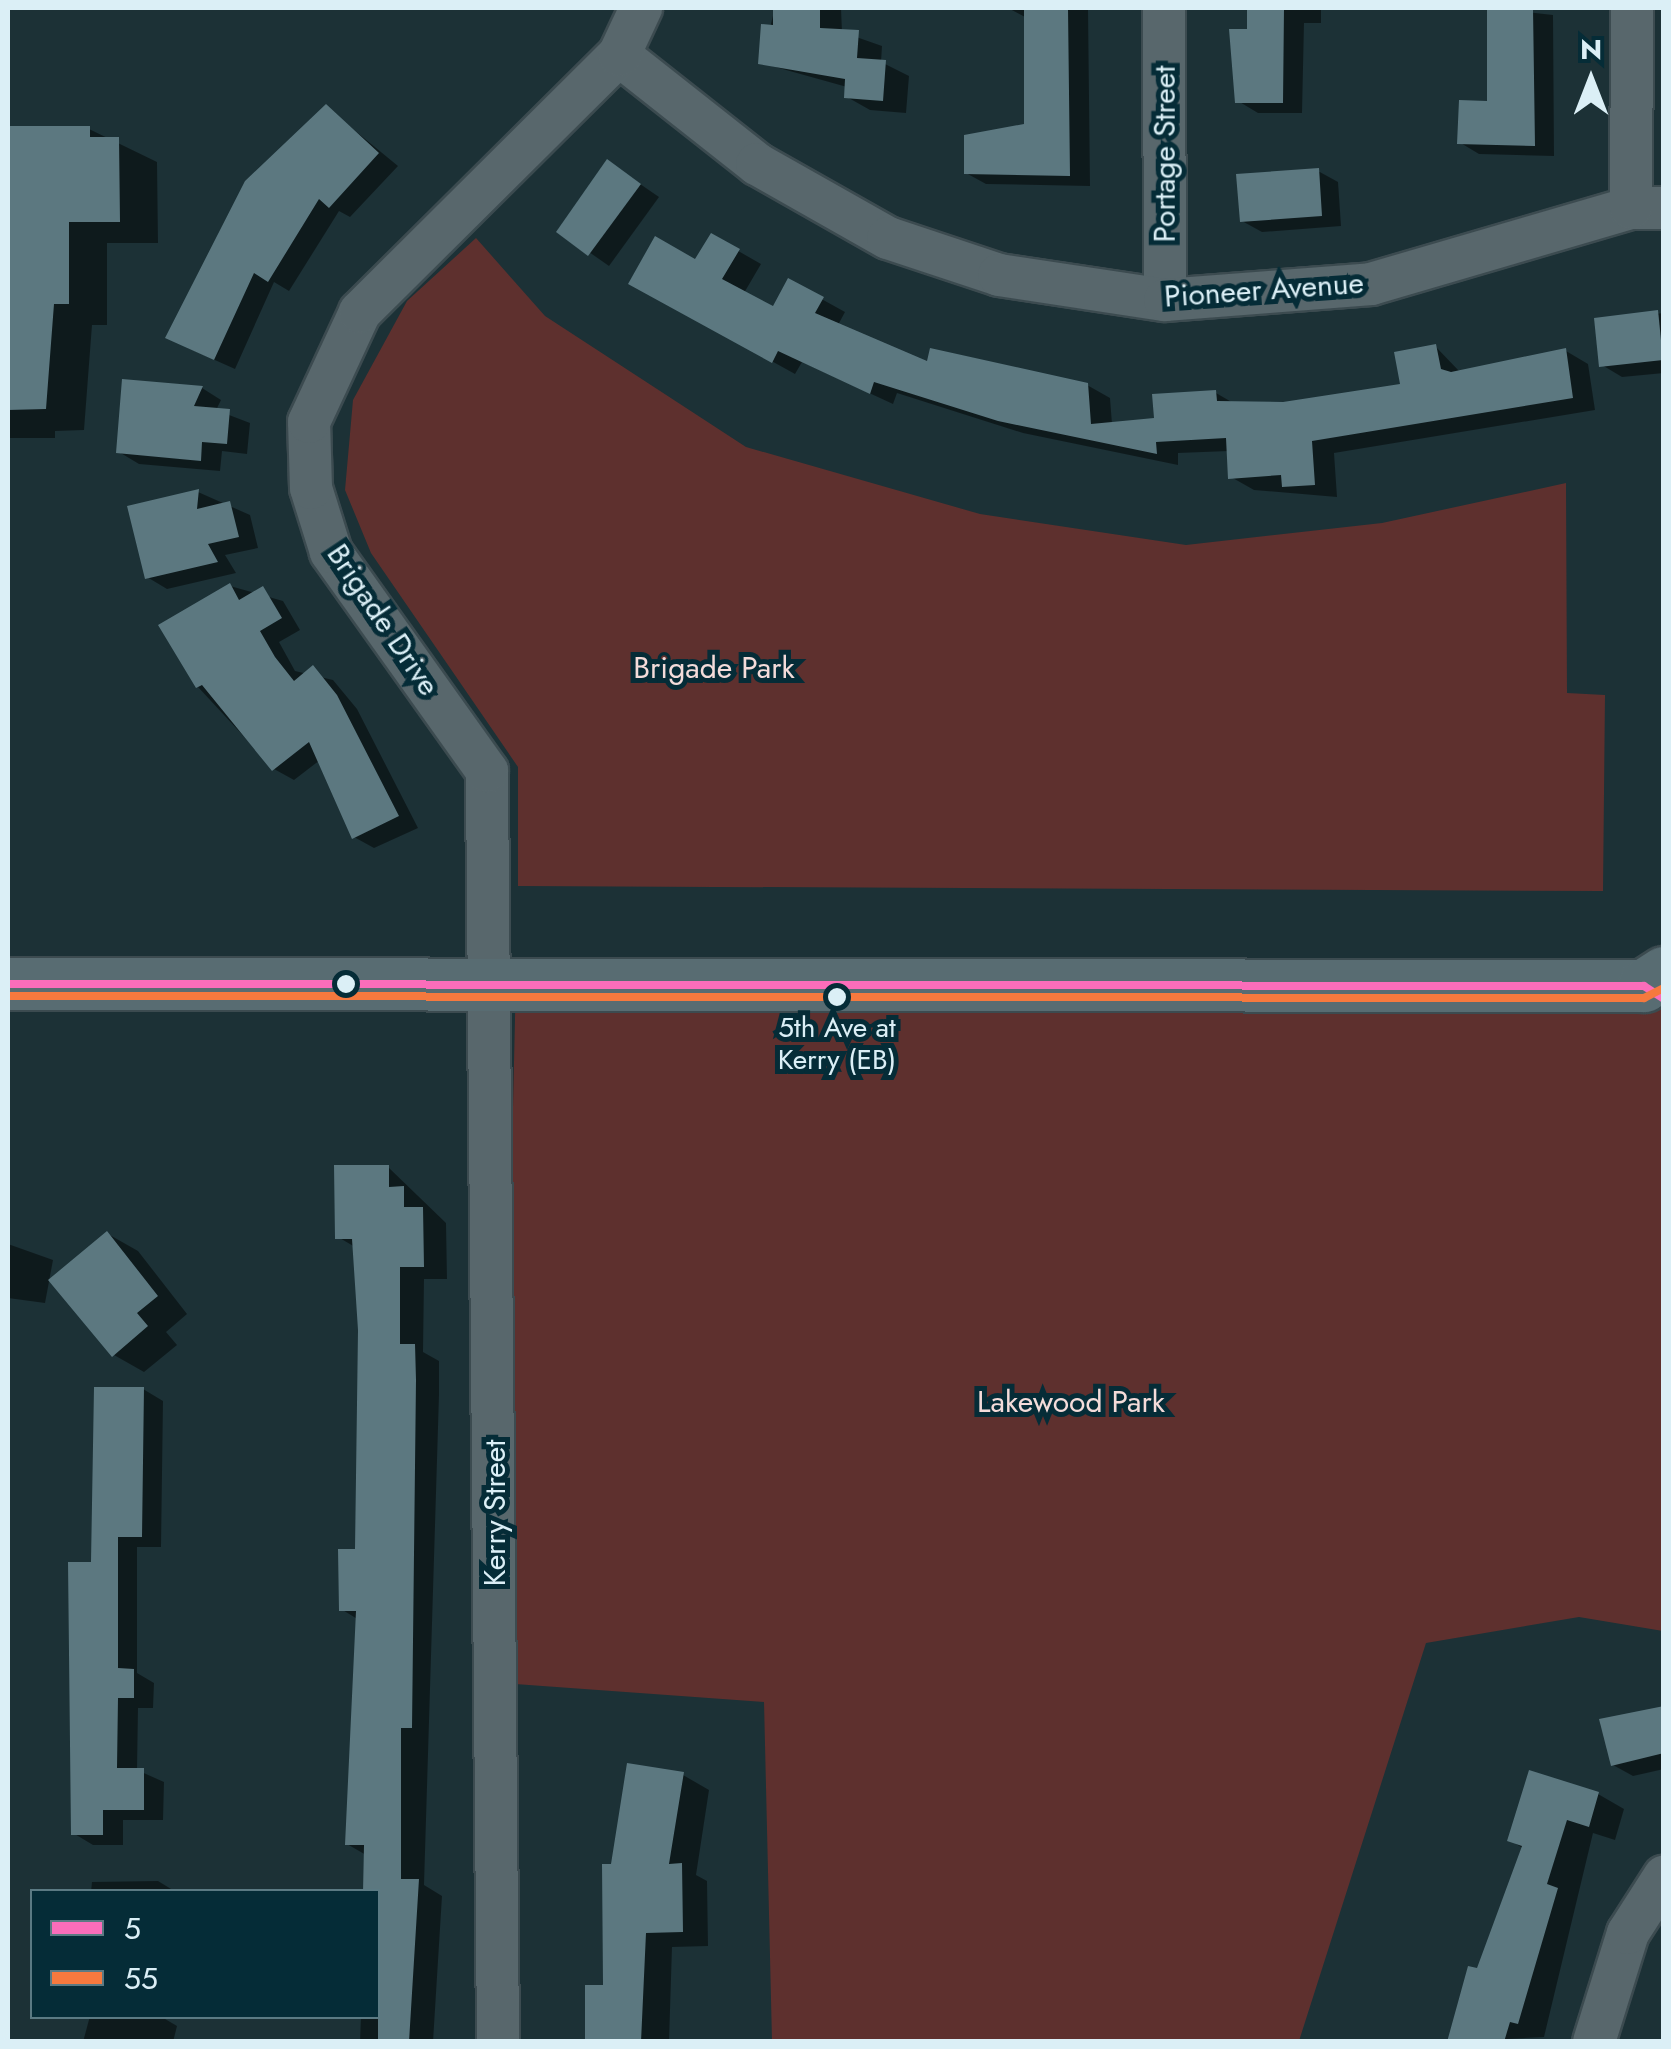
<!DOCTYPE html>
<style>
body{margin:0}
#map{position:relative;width:1671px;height:2049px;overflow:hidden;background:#1c3136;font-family:Jost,sans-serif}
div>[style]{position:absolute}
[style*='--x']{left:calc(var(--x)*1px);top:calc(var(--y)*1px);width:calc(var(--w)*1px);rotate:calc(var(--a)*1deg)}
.green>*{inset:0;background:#5e302e}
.shadow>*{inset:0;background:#0007}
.building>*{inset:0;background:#5c7880}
.roads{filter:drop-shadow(2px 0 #3c4b50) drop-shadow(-2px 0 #3c4b50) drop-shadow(0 2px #3c4b50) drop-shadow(0 -2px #3c4b50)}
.minor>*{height:42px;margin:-21px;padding:0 21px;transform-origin:21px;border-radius:21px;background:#58676c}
.major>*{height:52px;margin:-26px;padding:0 26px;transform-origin:26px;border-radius:26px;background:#586c72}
.bus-1>*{height:8px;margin:-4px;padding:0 4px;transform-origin:4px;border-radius:4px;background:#fb6dba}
.bus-2>*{height:8px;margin:-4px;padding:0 4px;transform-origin:4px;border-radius:4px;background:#f6793e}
.dots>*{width:28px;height:28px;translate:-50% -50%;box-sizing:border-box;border:5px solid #052c37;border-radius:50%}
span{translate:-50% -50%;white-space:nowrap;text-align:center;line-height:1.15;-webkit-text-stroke:10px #052c37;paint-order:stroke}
.bus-label{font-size:28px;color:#dbeff6}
.street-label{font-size:30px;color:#dbeff6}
.park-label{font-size:30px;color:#f4dcda}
.frame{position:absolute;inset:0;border:10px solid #dbeff6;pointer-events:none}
.legend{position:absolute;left:30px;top:1889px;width:350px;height:130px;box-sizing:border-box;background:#052c37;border:2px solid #5b7a83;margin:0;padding:12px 18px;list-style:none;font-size:30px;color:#dbeff6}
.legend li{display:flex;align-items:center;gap:20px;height:50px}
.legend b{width:50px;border:2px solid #5b7a83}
.north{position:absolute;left:1541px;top:30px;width:100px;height:100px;-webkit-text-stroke:8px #052c37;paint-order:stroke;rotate:0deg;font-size:28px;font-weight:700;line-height:40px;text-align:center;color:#dbeff6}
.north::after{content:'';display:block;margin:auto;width:35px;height:45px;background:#dbeff6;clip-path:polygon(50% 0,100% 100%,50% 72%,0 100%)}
</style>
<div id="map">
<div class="green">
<div style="clip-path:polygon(476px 238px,545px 316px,746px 447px,980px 514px,1186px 545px,1382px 523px,1566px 483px,1567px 693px,1605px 695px,1603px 891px,518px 886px,518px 767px,371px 553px,345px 490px,353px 400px,407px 301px)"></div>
<div style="clip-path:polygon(516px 974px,1663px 975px,1663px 1631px,1579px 1617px,1426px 1643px,1299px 2041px,772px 2041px,764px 1702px,500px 1683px)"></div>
</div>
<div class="shadow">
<div style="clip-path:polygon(775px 8px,841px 8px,842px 32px,882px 46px,881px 62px,909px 76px,906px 113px,870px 110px,847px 97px,847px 87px,761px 63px)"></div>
<div style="clip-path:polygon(1008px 8px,1088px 8px,1090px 186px,986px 184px,966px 173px,1026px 127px,1027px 18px)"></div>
<div style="clip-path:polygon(1250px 8px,1321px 8px,1321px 23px,1304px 23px,1302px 113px,1258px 113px,1238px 101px)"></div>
<div style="clip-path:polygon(1489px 8px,1553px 15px,1554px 156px,1479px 154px,1459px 142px,1490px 103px)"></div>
<div style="clip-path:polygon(326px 107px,398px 166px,350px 217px,339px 211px,289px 291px,274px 282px,235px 369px,188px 348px)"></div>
<div style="clip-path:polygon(8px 129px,89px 129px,157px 162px,158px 243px,107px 243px,107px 325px,92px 325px,84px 430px,55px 431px,55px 438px,8px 438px)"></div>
<div style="clip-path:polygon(608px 162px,659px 197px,609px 266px,559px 231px)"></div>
<div style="clip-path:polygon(1318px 171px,1338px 182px,1341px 226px,1262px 232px,1242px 221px)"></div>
<div style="clip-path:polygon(712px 236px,761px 264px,744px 293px,774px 309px,789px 281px,845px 312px,838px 325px,928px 365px,1087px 385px,1110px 398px,1112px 424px,1156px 421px,1216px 393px,1235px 404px,1283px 405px,1403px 386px,1435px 346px,1460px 372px,1566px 351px,1588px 364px,1595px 410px,1334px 453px,1337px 497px,1254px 490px,1231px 477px,1229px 451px,1178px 453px,1178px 465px,1023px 433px,897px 393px,893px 404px,802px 362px,795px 374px,653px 296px,696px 262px)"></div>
<div style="clip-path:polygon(1664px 313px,1664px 373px,1622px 377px,1602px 365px,1597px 320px)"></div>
<div style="clip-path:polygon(202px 388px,221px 400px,216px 410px,250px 423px,247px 454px,222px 451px,220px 471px,139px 464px,119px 452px)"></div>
<div style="clip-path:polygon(198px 492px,250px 515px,258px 548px,225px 555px,236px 573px,167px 589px,147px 577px)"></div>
<div style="clip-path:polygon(230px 586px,283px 601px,300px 630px,279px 642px,295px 671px,333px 680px,357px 709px,418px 828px,374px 848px,354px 837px,320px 760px,294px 780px,274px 769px,198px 687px)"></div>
<div style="clip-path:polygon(388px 1167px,446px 1223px,447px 1279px,424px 1279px,423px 1352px,439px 1361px,439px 1395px,424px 1885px,442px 1896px,433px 2042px,360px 2042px,361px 2016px,378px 2016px,378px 1892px,366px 1855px,347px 1844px,359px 1620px,341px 1609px,358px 1552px,360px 1330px,355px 1247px,338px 1237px)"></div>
<div style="clip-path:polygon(108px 1234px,138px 1251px,187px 1314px,166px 1332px,177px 1345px,144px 1372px,114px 1355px)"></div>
<div style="clip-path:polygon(8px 1244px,53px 1260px,45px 1303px,8px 1298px)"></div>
<div style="clip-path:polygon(143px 1389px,163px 1401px,161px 1547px,137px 1547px,137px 1673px,154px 1683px,153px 1708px,138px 1708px,137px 1770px,164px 1782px,163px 1820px,123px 1820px,123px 1845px,93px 1845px,73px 1833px,93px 1565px)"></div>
<div style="clip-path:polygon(1664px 1708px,1664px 1769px,1633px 1776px,1613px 1765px)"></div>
<div style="clip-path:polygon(683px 1775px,709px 1790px,696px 1875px,707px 1881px,708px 1946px,672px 1947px,669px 2042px,588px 2042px,606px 1987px,613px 1866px)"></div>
<div style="clip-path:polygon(1598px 1794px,1624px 1809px,1615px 1840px,1593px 1833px,1544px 2037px,1450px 2042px,1524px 1849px,1510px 1840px)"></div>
<div style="clip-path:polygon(158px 1881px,176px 1892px,91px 1892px,92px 1882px)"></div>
<div style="clip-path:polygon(90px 2016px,160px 2016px,177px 2026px,173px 2042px,83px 2042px)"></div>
</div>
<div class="building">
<div style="clip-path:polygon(773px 8px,820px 8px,820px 28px,859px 30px,857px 58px,886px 60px,883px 101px,844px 98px,845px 79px,758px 64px,761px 24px,773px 25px)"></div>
<div style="clip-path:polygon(1024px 8px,1068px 8px,1070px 176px,964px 174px,964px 135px,1024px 124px)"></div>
<div style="clip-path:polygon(1247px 8px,1284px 8px,1283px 103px,1235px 103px,1229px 29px,1247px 29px)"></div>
<div style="clip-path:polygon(1487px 8px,1533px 8px,1535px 146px,1457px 144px,1459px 100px,1487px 101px)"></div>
<div style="clip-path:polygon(326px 104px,379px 153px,329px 208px,319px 199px,268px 282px,254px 273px,214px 360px,165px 338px,245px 181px)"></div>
<div style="clip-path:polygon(8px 126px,90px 126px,90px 137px,119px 137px,120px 222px,69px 222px,69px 304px,54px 304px,46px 409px,8px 410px)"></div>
<div style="clip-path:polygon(607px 159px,641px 184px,588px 256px,556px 232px)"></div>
<div style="clip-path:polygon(1319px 168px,1322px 216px,1240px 222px,1236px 174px)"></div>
<div style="clip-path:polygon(711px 233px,740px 249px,722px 279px,773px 306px,788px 278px,824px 297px,815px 313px,927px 361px,930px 348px,1088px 383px,1091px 424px,1154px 418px,1152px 394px,1216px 390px,1217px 401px,1283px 402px,1400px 384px,1394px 352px,1436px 344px,1441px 369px,1451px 372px,1566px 348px,1573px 398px,1312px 441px,1315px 485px,1282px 487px,1281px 475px,1228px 479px,1226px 438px,1156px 442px,1157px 454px,998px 421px,874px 382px,870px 394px,778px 351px,772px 363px,628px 284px,655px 236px,695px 259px)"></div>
<div style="clip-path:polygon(1658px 310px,1663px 360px,1599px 367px,1594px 318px)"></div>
<div style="clip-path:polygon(122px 379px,203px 386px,194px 406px,230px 409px,227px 444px,202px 442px,201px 461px,116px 453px)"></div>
<div style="clip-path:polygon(199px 489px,197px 509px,230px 501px,239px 537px,208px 544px,218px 562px,145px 579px,127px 506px)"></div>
<div style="clip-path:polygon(230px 583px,239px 600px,263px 586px,282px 618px,260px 631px,275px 657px,294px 681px,313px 665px,337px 695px,399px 816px,352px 839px,309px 742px,272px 771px,202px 685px,196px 688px,158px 625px)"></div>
<div style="clip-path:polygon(334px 1165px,389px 1165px,389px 1187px,404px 1186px,404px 1207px,423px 1207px,424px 1267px,400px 1267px,400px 1344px,415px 1344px,416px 1380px,412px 1728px,401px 1728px,401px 1879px,419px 1879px,409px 2042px,378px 2042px,378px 1892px,363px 1892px,364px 1845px,345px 1845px,356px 1611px,339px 1611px,338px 1549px,355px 1549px,358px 1330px,352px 1239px,335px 1239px)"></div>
<div style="clip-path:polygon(107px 1231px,158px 1296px,137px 1313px,148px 1326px,112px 1357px,48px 1280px)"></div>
<div style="clip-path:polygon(94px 1387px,144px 1387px,142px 1537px,118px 1537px,118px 1668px,134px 1669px,134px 1698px,118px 1698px,117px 1768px,144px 1768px,144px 1810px,103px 1810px,103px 1835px,71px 1835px,68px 1562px,91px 1562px)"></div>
<div style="clip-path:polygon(1664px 1706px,1664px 1753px,1611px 1766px,1599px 1719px)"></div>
<div style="clip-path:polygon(627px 1763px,684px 1772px,669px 1864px,682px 1863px,683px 1932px,646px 1933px,641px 2042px,585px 2042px,585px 1985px,603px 1985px,602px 1864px,611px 1864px)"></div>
<div style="clip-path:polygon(1529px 1770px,1599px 1792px,1589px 1827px,1567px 1820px,1547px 1884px,1558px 1888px,1518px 2024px,1510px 2022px,1504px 2042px,1447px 2042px,1468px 1966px,1477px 1968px,1522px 1846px,1507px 1841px)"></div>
</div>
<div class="roads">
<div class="minor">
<div style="--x:1164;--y:8;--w:292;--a:89.8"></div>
<div style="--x:619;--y:55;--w:176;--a:38.3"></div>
<div style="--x:757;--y:164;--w:150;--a:29.5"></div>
<div style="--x:888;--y:238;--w:117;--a:18.4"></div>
<div style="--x:999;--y:275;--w:168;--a:8.6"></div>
<div style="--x:1165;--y:300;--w:207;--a:-4.4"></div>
<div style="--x:1371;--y:284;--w:271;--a:-16.3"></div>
<div style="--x:1631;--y:208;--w:33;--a:0"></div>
<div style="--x:1631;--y:208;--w:200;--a:-89.7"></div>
<div style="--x:498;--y:2042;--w:1271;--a:-90.5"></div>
<div style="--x:487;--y:771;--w:269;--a:-125.5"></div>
<div style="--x:331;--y:552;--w:67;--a:-107.4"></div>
<div style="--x:311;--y:488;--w:66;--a:-91.7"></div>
<div style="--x:309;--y:422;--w:121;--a:-65.1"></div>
<div style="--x:360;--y:312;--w:365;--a:-44.8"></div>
<div style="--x:619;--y:55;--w:52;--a:-64.9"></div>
<div style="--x:1594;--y:2042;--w:114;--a:-72.7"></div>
<div style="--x:1628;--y:1933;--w:67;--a:-57.3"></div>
</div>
<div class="major">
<div style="--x:8;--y:984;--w:1636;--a:0.07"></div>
<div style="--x:1644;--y:986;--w:24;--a:-33"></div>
</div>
</div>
<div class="bus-1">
<div style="--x:8;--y:984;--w:1636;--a:0.07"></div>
<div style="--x:1644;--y:986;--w:24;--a:33"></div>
</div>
<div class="bus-2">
<div style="--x:8;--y:996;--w:1636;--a:0.07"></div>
<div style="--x:1644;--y:998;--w:22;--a:-27"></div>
</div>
<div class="dots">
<div style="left:346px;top:984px;background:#dbeff6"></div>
<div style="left:837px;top:997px;background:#dbeff6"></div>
</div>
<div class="bus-label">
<span style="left:837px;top:1044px">5th Ave at<br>Kerry (EB)</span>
</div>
<div class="street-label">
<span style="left:1165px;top:154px;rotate:-90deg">Portage Street</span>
<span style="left:1264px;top:290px;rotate:-4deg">Pioneer Avenue</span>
<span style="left:383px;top:620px;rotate:56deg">Brigade Drive</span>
<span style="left:495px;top:1513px;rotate:-90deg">Kerry Street</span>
</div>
<div class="park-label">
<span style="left:714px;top:668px">Brigade Park</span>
<span style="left:1071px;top:1402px">Lakewood Park</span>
</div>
<div class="frame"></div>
<ul class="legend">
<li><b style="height:12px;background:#fb6dba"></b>5</li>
<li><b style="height:12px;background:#f6793e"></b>55</li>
</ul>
<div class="north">N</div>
</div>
